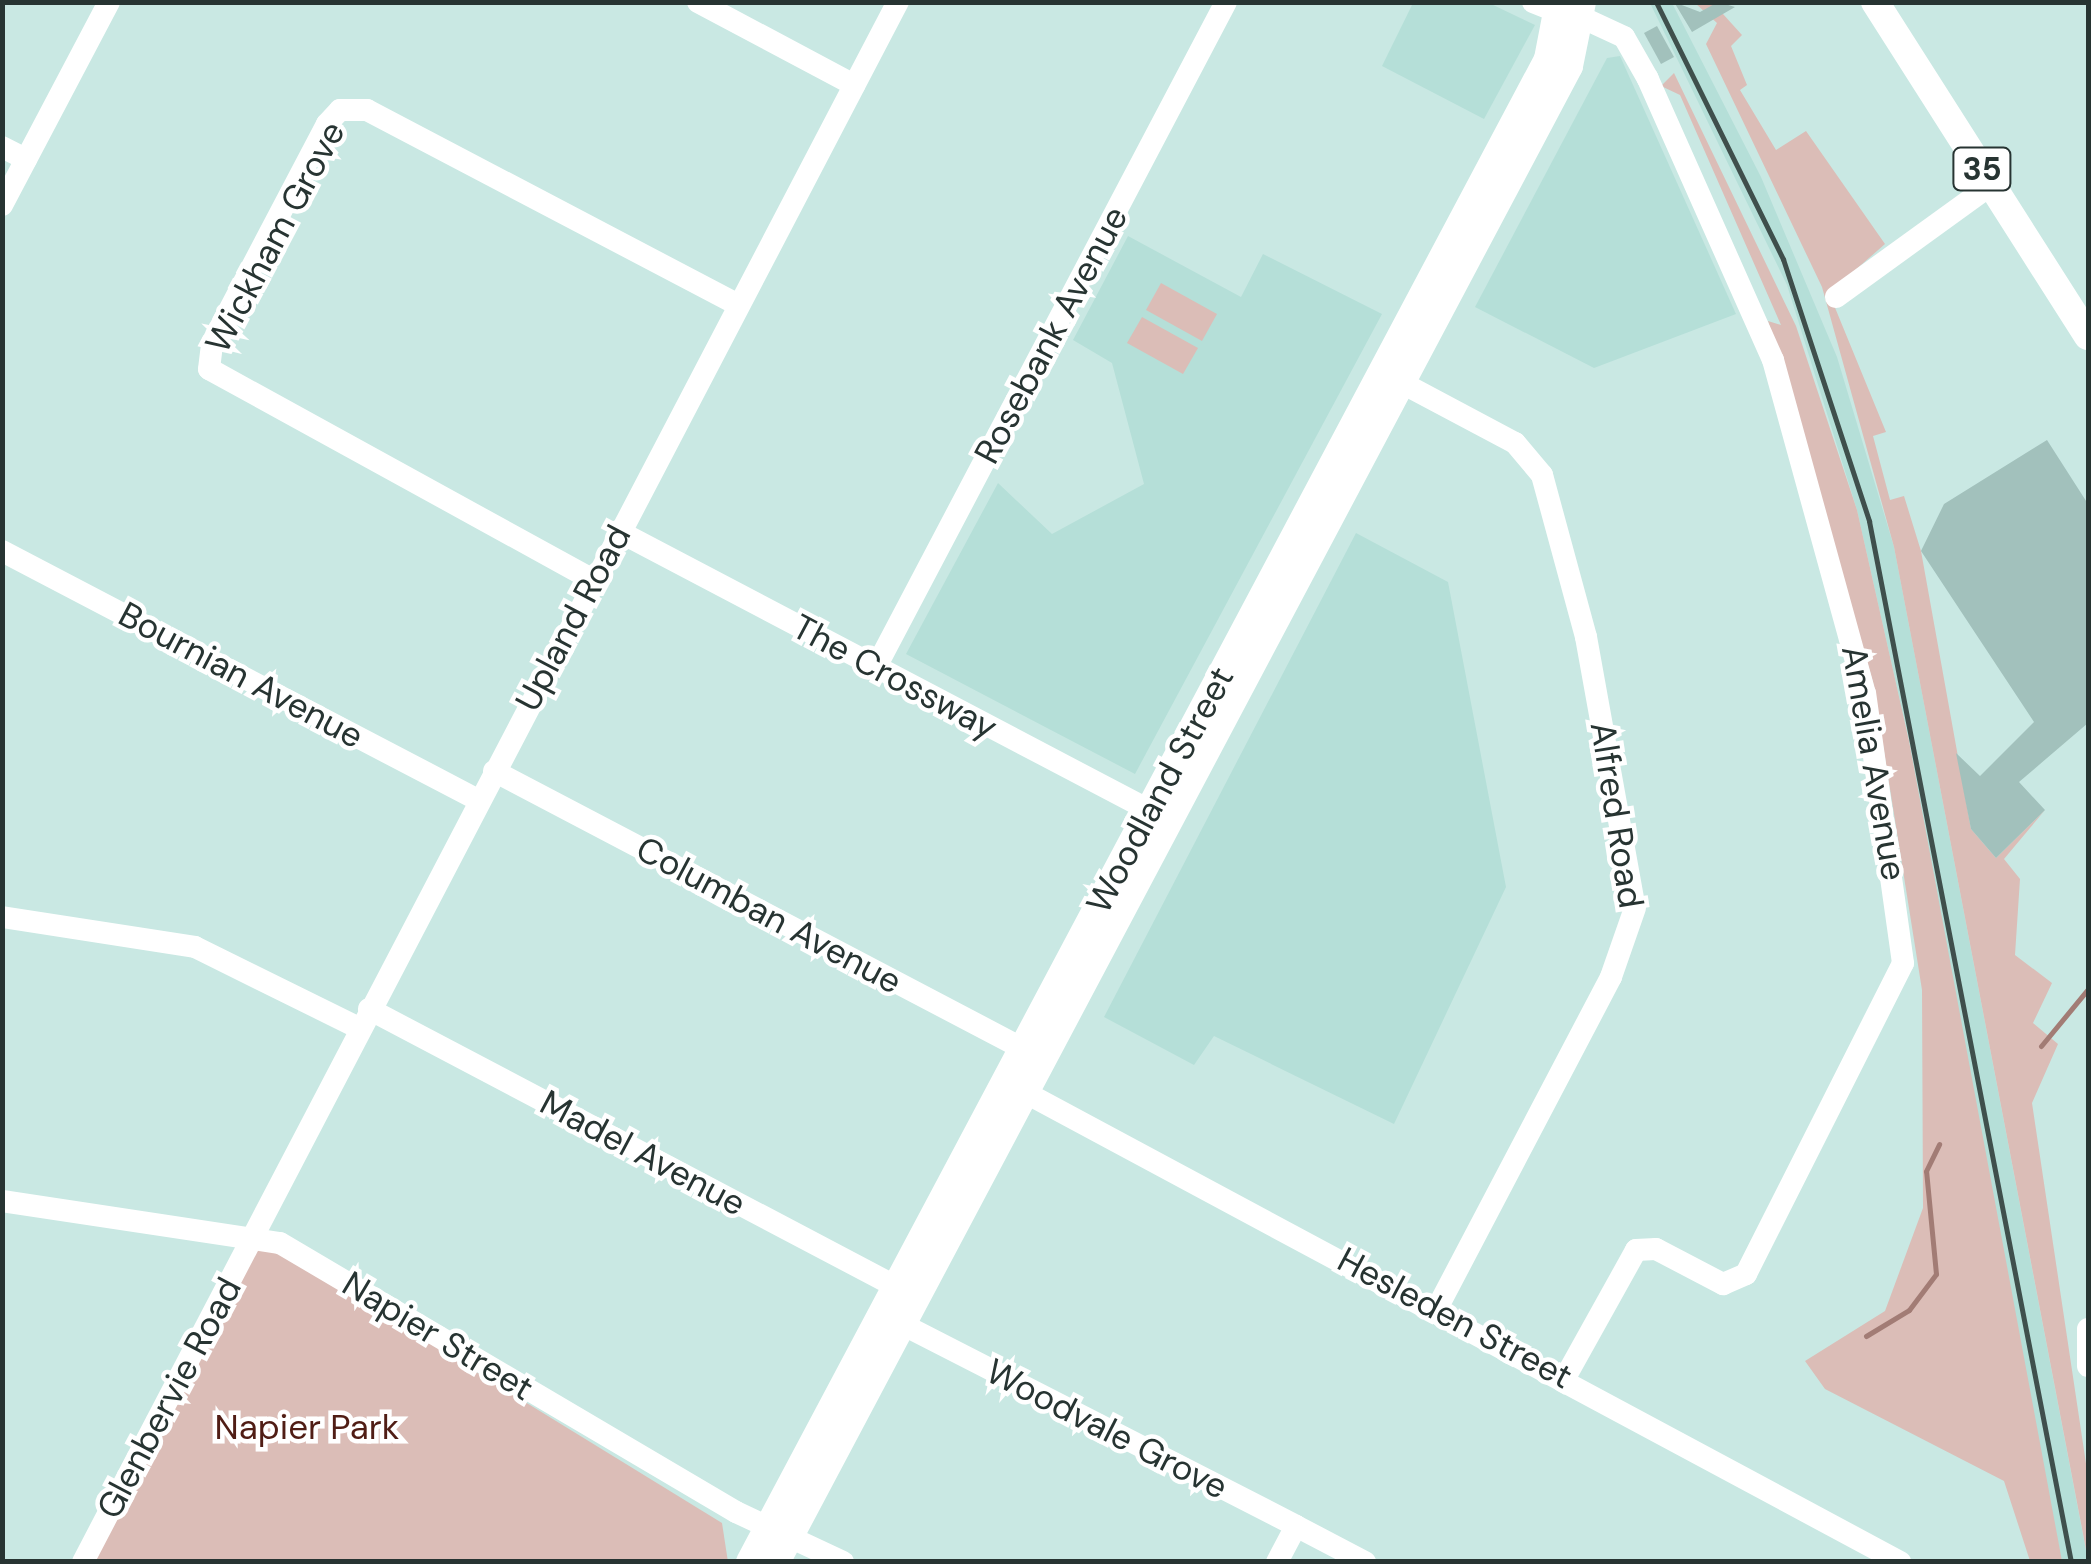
<!DOCTYPE html>
<style>
body{margin:0}
#map{position:relative;width:2091px;height:1564px;overflow:hidden;background:#c9e8e3;font-family:"DM Sans",sans-serif}
div>[style]{position:absolute}
[style*='--x']{left:calc(var(--x)*1px);top:calc(var(--y)*1px);width:calc(var(--w)*1px);rotate:calc(var(--a)*1deg)}
.built>*{inset:0;background:#b5dfd8}
.green>*{inset:0;background:#dbbdb7}
.stream>*{height:5px;margin:-2.5px;padding:0 2.5px;transform-origin:2.5px;border-radius:2.5px;background:#a27c75}
.building>*{inset:0;background:#a2c1bc}
.minor>*{height:22px;margin:-11px;padding:0 11px;transform-origin:11px;border-radius:11px;background:#fff}
.major>*{height:28px;margin:-14px;padding:0 14px;transform-origin:14px;border-radius:14px;background:#fff}
.rail>*{height:5px;margin:-2.5px;padding:0 2.5px;transform-origin:2.5px;border-radius:2.5px;background:#3f4f4c}
span{translate:-50% -50%;white-space:nowrap;text-align:center;line-height:1.15;-webkit-text-stroke:9px #fff;paint-order:stroke}
.shield-label span{padding:2px 8px;background:#fff;border:2px solid;border-radius:8px;-webkit-text-stroke-width:0}
.shield-label{font-size:32px;color:#273432;font-weight:700}
.street-label{font-size:35px;color:#273432}
.park-label{font-size:35px;color:#501d15}
.frame{position:absolute;inset:0;border:5px solid #273432;pointer-events:none}
</style>
<div id="map">
<div class="built">
<div style="clip-path:polygon(1413px 3px,1489px 3px,1535px 25px,1484px 119px,1382px 66px)"></div>
<div style="clip-path:polygon(1650px 3px,1672px 3px,1761px 177px,1837px 357px,1894px 547px,2088px 1561px,2062px 1561px,2033px 1433px,1909px 741px,1857px 510px,1787px 285px)"></div>
<div style="clip-path:polygon(1620px 56px,1736px 314px,1594px 368px,1475px 307px,1607px 58px)"></div>
<div style="clip-path:polygon(1128px 236px,1241px 297px,1263px 254px,1382px 314px,1135px 774px,906px 654px,998px 483px,1052px 534px,1144px 484px,1112px 363px,1073px 340px)"></div>
<div style="clip-path:polygon(1356px 533px,1448px 582px,1506px 887px,1394px 1124px,1214px 1036px,1194px 1065px,1104px 1017px)"></div>
</div>
<div class="green">
<div style="clip-path:polygon(1695px 3px,1713px 3px,1742px 35px,1731px 46px,1747px 85px,1740px 90px,1776px 150px,1806px 131px,1885px 244px,1829px 293px,1886px 432px,1873px 436px,1890px 500px,1904px 496px,1921px 551px,1971px 829px,1996px 858px,2045px 810px,2004px 859px,2020px 879px,2015px 955px,2052px 983px,2033px 1023px,2058px 1044px,2032px 1103px,2088px 1477px,2088px 1560px,1894px 547px,1822px 287px,1706px 44px,1717px 23px)"></div>
<div style="clip-path:polygon(1674px 73px,1796px 326px,1857px 510px,1909px 741px,2062px 1561px,2030px 1561px,2004px 1481px,1825px 1389px,1805px 1361px,1885px 1311px,1923px 1208px,1922px 990px,1873px 682px,1768px 321px,1781px 325px,1680px 95px,1661px 86px)"></div>
<div style="clip-path:polygon(1161px 283px,1217px 314px,1202px 341px,1146px 310px)"></div>
<div style="clip-path:polygon(1142px 317px,1198px 348px,1183px 374px,1127px 343px)"></div>
<div style="clip-path:polygon(252px 1234px,722px 1523px,728px 1562px,90px 1562px)"></div>
</div>
<div class="stream">
<div style="--x:2041;--y:1046;--w:74;--a:-50.5"></div>
<div style="--x:1866;--y:1336;--w:50;--a:-31.2"></div>
<div style="--x:1909;--y:1310;--w:45;--a:-53.1"></div>
<div style="--x:1936;--y:1274;--w:103;--a:-95.5"></div>
<div style="--x:1926;--y:1171;--w:30;--a:-64"></div>
</div>
<div class="building">
<div style="clip-path:polygon(1674px 2px,1700px 12px,1718px 2px,1735px 7px,1692px 32px)"></div>
<div style="clip-path:polygon(1657px 26px,1674px 57px,1661px 64px,1644px 33px)"></div>
<div style="clip-path:polygon(2047px 440px,2088px 504px,2088px 723px,2019px 782px,2045px 810px,1996px 858px,1971px 829px,1956px 753px,1980px 776px,2034px 722px,1921px 551px,1944px 504px)"></div>
</div>
<div class="minor">
<div style="--x:698;--y:2;--w:177;--a:28"></div>
<div style="--x:1533;--y:2;--w:27;--a:22"></div>
<div style="--x:2;--y:147;--w:27;--a:27"></div>
<div style="--x:2;--y:205;--w:229;--a:-62.2"></div>
<div style="--x:1836;--y:297;--w:193;--a:-35.9"></div>
<div style="--x:1389;--y:376;--w:143;--a:28"></div>
<div style="--x:1515;--y:443;--w:42;--a:49.8"></div>
<div style="--x:1542;--y:475;--w:168;--a:74.8"></div>
<div style="--x:1586;--y:637;--w:275;--a:79.8"></div>
<div style="--x:1635;--y:908;--w:73;--a:109.2"></div>
<div style="--x:1611;--y:977;--w:374;--a:117.7"></div>
<div style="--x:618;--y:531;--w:617;--a:27.73"></div>
<div style="--x:2;--y:551;--w:537;--a:27.61"></div>
<div style="--x:593;--y:580;--w:438;--a:-151.2"></div>
<div style="--x:209;--y:369;--w:26;--a:-83"></div>
<div style="--x:212;--y:343;--w:247;--a:-62.3"></div>
<div style="--x:327;--y:124;--w:19;--a:-47"></div>
<div style="--x:340;--y:110;--w:27;--a:0"></div>
<div style="--x:367;--y:110;--w:419;--a:27.7"></div>
<div style="--x:876;--y:667;--w:751;--a:-62.24"></div>
<div style="--x:494;--y:771;--w:611;--a:27.7"></div>
<div style="--x:2;--y:917;--w:195;--a:8.8"></div>
<div style="--x:195;--y:947;--w:183;--a:26.3"></div>
<div style="--x:369;--y:1009;--w:611;--a:27.78"></div>
<div style="--x:1013;--y:1086;--w:1007;--a:28.22"></div>
<div style="--x:2;--y:1201;--w:281;--a:8.6"></div>
<div style="--x:280;--y:1243;--w:529;--a:30.54"></div>
<div style="--x:736;--y:1512;--w:118;--a:25"></div>
<div style="--x:890;--y:1318;--w:456;--a:27.1"></div>
<div style="--x:1296;--y:1526;--w:41;--a:117.8"></div>
<div style="--x:2088;--y:1329;--w:37;--a:90"></div>
<div style="--x:1566;--y:1376;--w:144;--a:-60.9"></div>
<div style="--x:1636;--y:1250;--w:20;--a:-3"></div>
<div style="--x:1656;--y:1249;--w:76;--a:27.6"></div>
<div style="--x:1723;--y:1284;--w:25;--a:-23"></div>
<div style="--x:1746;--y:1274;--w:348;--a:-63.2"></div>
<div style="--x:1903;--y:963;--w:272;--a:-98"></div>
<div style="--x:1865;--y:694;--w:346;--a:-105.4"></div>
<div style="--x:1773;--y:360;--w:308;--a:-114"></div>
<div style="--x:1648;--y:79;--w:48;--a:-119.7"></div>
<div style="--x:1624;--y:37;--w:47;--a:-155.1"></div>
<div style="--x:1296;--y:1526;--w:78;--a:27.6"></div>
<div style="--x:83;--y:1562;--w:1760;--a:-62.42"></div>
</div>
<div class="major">
<div style="--x:1875;--y:2;--w:396;--a:57.5"></div>
<div style="--x:750;--y:1562;--w:1702;--a:-62.03"></div>
<div style="--x:1548;--y:59;--w:58;--a:-79.1"></div>
<div style="--x:776;--y:1562;--w:1693;--a:-62.07"></div>
<div style="--x:1569;--y:66;--w:65;--a:-78.5"></div>
</div>
<div class="rail">
<div style="--x:1656;--y:2;--w:287;--a:63.7"></div>
<div style="--x:1783;--y:259;--w:276;--a:71.8"></div>
<div style="--x:1869;--y:521;--w:1060;--a:79.02"></div>
</div>
<div class="shield-label">
<span style="left:1982px;top:169px">35</span>
</div>
<div class="street-label">
<span style="left:275px;top:237px;rotate:-62deg">Wickham Grove</span>
<span style="left:1051px;top:335px;rotate:-62deg">Rosebank Avenue</span>
<span style="left:573px;top:618px;rotate:-62deg">Upland Road</span>
<span style="left:241px;top:675px;rotate:28deg">Bournian Avenue</span>
<span style="left:895px;top:677px;rotate:28deg">The Crossway</span>
<span style="left:1874px;top:763px;rotate:80deg">Amelia Avenue</span>
<span style="left:1160px;top:790px;rotate:-62deg">Woodland Street</span>
<span style="left:1617px;top:815px;rotate:81deg">Alfred Road</span>
<span style="left:769px;top:915px;rotate:28deg">Columban Avenue</span>
<span style="left:643px;top:1153px;rotate:28deg">Madel Avenue</span>
<span style="left:1455px;top:1318px;rotate:28deg">Hesleden Street</span>
<span style="left:438px;top:1336px;rotate:31deg">Napier Street</span>
<span style="left:169px;top:1398px;rotate:-62deg">Glenbervie Road</span>
<span style="left:1107px;top:1429px;rotate:27deg">Woodvale Grove</span>
</div>
<div class="park-label">
<span style="left:307px;top:1427px">Napier Park</span>
</div>
<div class="frame"></div>
</div>
